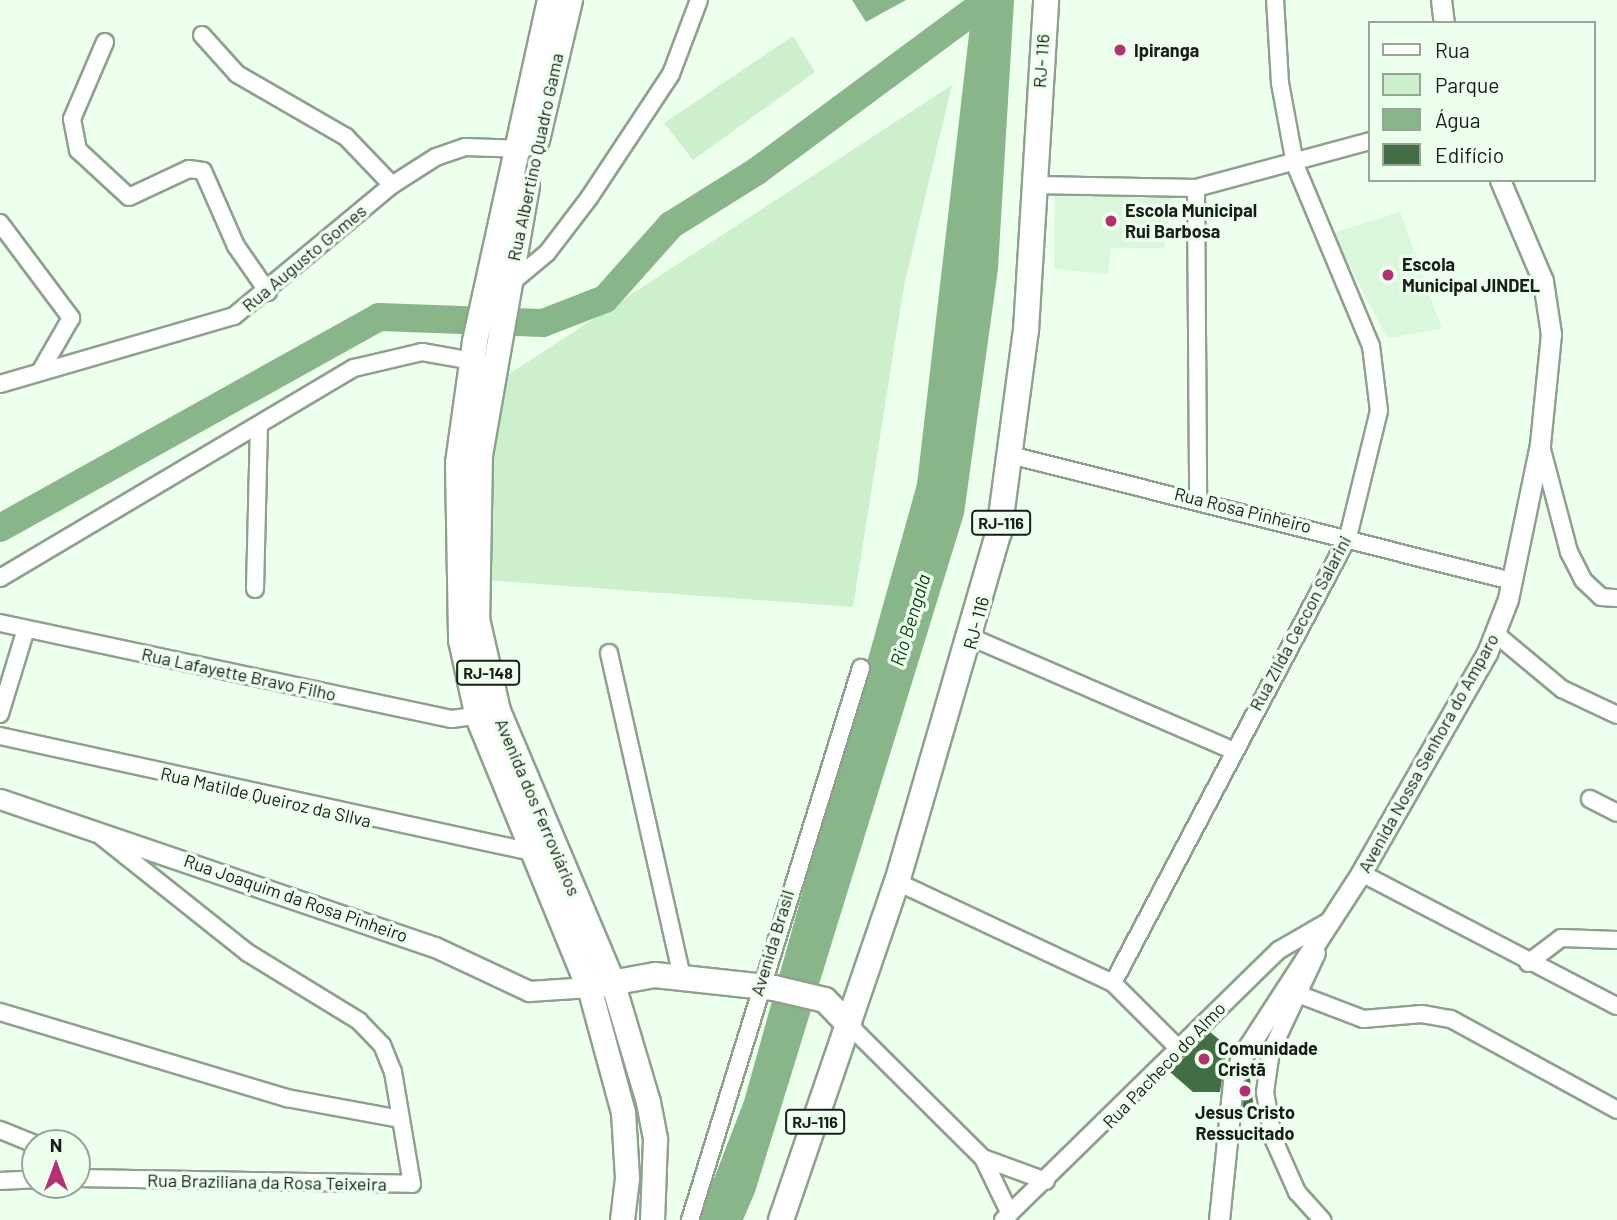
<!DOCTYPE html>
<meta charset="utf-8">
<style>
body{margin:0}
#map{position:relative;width:1617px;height:1220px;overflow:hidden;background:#edffed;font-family:Barlow,sans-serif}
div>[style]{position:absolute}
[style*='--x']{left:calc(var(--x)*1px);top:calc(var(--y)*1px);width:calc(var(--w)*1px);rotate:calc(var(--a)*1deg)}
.built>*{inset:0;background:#dbf7db}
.green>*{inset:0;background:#ccf0cc}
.water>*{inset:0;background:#88b688}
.river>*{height:28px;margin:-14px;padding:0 14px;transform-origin:14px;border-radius:14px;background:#88b688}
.building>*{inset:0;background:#426e44}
.roads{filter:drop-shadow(2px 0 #8da18d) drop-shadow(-2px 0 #8da18d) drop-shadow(0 2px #8da18d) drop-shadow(0 -2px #8da18d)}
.minor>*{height:16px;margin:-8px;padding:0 8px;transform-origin:8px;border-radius:8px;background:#fff}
.tertiary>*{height:19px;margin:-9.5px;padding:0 9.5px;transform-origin:9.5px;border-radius:9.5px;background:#fff}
.secondary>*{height:23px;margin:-11.5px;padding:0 11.5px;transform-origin:11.5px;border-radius:11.5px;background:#fff}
.primary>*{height:24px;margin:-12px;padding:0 12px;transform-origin:12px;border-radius:12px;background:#fff}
.dots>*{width:19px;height:19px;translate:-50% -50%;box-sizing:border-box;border:4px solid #edffed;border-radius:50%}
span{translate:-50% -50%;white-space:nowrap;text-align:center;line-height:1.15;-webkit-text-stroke:7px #edffed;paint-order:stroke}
.shield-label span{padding:2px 5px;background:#edffed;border:2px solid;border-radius:5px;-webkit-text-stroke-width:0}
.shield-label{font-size:16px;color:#161e16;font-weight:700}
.poi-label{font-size:18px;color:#161e16;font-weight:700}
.left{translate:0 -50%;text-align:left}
.street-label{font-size:18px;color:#161e16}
.water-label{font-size:19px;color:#0b3e12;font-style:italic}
.legend{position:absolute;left:1368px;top:21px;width:228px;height:161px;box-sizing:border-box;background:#edffed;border:2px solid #97a597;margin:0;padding:9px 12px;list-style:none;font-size:21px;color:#161e16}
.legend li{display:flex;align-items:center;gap:14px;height:35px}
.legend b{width:35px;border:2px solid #97a597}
.north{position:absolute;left:21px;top:1129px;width:70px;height:70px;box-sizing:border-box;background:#edffed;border:2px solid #97a597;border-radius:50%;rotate:0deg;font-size:19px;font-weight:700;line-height:28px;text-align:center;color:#161e16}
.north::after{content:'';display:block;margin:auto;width:24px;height:32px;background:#b62f72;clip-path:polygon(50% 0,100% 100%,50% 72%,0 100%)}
</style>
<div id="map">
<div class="built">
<div style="clip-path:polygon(1055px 195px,1172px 195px,1164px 248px,1111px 248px,1108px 274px,1054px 269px)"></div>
<div style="clip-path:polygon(1400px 212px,1442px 329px,1387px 338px,1333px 233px)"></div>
</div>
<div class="green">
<div style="clip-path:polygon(793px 36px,815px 72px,693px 160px,664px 123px)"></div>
<div style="clip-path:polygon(952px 85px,904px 286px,853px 607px,484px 580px,500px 380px)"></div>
</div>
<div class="water">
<div style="clip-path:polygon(852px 0,906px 0,866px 22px)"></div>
<div style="clip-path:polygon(973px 0,1014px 0,998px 269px,964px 514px,755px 1192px,743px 1220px,698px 1220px,744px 1101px,917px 484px)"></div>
</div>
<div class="river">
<div style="--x:0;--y:528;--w:434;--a:-29.1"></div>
<div style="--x:379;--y:317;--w:164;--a:2.1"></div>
<div style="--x:543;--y:323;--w:66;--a:-21.2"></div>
<div style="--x:605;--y:299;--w:99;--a:-48.3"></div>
<div style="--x:671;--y:225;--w:102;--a:-32.1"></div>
<div style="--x:757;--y:171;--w:287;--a:-36.5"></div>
</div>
<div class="building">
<div style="clip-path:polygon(1210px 1032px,1227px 1046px,1220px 1092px,1193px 1092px,1170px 1072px)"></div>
<div style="clip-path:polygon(1249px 1071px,1254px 1110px,1242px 1110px,1245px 1084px)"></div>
</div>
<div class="roads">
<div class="minor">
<div style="--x:202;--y:35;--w:52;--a:48.1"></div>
<div style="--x:237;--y:74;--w:126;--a:30"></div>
<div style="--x:346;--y:137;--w:66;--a:46.2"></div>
<div style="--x:105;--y:42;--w:84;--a:113.2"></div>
<div style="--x:72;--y:119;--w:32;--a:79"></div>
<div style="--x:78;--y:150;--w:69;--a:42.7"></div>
<div style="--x:129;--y:197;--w:66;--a:-25"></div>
<div style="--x:189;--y:169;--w:14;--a:8"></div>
<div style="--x:203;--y:171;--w:82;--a:66.3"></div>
<div style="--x:236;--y:246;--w:56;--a:55.2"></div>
<div style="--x:1035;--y:185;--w:161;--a:1.1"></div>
<div style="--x:1196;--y:188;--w:180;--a:-15.1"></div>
<div style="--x:1196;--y:188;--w:309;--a:89.6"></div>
<div style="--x:0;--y:223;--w:119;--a:53.2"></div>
<div style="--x:71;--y:318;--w:62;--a:119.9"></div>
<div style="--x:506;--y:287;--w:53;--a:-39.7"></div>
<div style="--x:547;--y:253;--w:69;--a:-52.6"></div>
<div style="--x:589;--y:198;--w:149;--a:-56.5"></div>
<div style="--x:671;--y:74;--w:79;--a:-69.3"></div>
<div style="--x:0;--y:384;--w:244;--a:-16.2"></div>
<div style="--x:234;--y:316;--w:205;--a:-39.7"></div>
<div style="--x:392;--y:185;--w:52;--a:-32.5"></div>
<div style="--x:436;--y:157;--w:31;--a:-19"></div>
<div style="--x:465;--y:147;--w:60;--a:1.9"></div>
<div style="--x:1541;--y:446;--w:110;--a:75.2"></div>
<div style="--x:1569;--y:552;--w:31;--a:63"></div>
<div style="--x:1583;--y:580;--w:25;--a:43"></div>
<div style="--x:1601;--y:597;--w:16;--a:4"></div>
<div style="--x:1014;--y:456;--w:513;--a:14.09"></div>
<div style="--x:0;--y:578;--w:412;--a:-30.7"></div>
<div style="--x:354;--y:368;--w:70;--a:-13.2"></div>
<div style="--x:422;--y:352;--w:58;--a:10"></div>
<div style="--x:255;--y:589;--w:164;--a:-88.6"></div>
<div style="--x:0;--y:623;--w:462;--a:12"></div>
<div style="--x:452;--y:719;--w:35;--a:-8"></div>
<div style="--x:1497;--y:635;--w:85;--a:39.7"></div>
<div style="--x:1562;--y:689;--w:61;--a:25.3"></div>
<div style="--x:973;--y:638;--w:282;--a:23.4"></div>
<div style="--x:609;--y:653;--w:332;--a:77.3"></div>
<div style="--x:0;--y:714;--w:89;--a:-73"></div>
<div style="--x:0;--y:736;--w:554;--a:12.3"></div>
<div style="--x:1590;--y:799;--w:30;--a:27"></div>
<div style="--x:1361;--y:873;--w:288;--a:27.5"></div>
<div style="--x:897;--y:882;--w:238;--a:25.1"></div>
<div style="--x:1113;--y:983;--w:92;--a:45"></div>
<div style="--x:1317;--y:953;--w:108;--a:115.1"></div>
<div style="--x:1271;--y:1051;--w:41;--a:98.3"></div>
<div style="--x:1265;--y:1092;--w:47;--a:80.1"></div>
<div style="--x:1273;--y:1138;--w:59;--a:66"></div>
<div style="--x:1297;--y:1192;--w:38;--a:48"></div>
<div style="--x:1528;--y:963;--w:41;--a:-37.1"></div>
<div style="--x:1561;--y:938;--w:56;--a:2"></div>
<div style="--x:1113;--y:983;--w:504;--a:-62.21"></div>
<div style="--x:1348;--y:537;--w:130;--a:-76.2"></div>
<div style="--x:1379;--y:411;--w:65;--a:-97"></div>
<div style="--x:1371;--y:346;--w:197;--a:-112.7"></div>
<div style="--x:1295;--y:164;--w:82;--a:-100.5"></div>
<div style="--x:1280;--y:83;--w:83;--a:-93.4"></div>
<div style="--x:1298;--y:994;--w:70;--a:21"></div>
<div style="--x:1363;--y:1019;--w:59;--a:-4.8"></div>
<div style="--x:1422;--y:1014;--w:29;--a:10"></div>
<div style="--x:1451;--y:1019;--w:189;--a:28.7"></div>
<div style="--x:0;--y:1012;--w:300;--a:16.7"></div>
<div style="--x:287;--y:1098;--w:115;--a:10.5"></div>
<div style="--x:849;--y:1025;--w:189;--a:44.8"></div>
<div style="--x:983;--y:1158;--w:62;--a:64.3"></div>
<div style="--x:0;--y:1130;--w:38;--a:22"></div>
<div style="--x:983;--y:1158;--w:67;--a:20.1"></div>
<div style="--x:77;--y:1178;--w:335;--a:1"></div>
<div style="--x:412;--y:1184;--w:114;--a:-99.6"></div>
<div style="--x:393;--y:1072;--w:29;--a:-112"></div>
<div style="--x:382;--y:1045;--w:33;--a:-134"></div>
<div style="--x:359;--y:1021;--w:130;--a:-148.5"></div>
<div style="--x:248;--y:953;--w:188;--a:-141.5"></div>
<div style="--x:0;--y:1181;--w:35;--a:-3"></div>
<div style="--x:690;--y:1220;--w:578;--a:-72.79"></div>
<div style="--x:1003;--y:1220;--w:386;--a:-44.4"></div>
<div style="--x:1279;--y:950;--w:60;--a:-30"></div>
</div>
<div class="tertiary">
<div style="--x:1441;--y:0;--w:23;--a:83"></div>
<div style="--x:0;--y:799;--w:459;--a:18.8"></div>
<div style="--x:435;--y:947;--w:104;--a:25.1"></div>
<div style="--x:529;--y:991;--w:60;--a:-3.8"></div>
<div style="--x:1219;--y:1220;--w:140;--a:-84.2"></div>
<div style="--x:1233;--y:1081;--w:24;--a:-71"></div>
<div style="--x:1241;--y:1058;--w:221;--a:-57"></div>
<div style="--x:1361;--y:873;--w:254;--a:-60.2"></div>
<div style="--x:1487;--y:653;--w:58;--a:-68.7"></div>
<div style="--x:1508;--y:599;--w:158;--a:-78.3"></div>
<div style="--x:1540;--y:444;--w:111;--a:-84.3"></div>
<div style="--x:1551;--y:334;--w:54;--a:-98.6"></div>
<div style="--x:1543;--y:281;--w:110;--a:-113.1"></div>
</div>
<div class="secondary">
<div style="--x:612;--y:981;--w:126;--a:73.4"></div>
<div style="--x:648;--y:1102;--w:38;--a:79"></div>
<div style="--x:655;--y:1139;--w:81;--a:92.1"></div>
<div style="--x:589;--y:987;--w:130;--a:74.8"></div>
<div style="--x:623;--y:1112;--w:66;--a:86.5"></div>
<div style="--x:627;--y:1178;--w:42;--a:96.8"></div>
</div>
<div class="primary">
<div style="--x:550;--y:0;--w:350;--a:102.4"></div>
<div style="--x:475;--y:342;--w:122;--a:98"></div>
<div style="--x:458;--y:463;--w:177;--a:89"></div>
<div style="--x:461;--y:640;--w:79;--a:77.6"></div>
<div style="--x:478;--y:717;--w:292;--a:67.7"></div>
<div style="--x:589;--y:987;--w:67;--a:-10.3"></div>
<div style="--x:655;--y:975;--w:120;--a:6.2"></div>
<div style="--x:774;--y:988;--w:52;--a:13.2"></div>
<div style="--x:825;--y:1000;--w:35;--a:46"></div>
<div style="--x:537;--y:140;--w:144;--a:-76.7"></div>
<div style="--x:527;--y:186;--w:272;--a:99.9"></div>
<div style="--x:480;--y:454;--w:165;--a:91"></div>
<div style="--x:477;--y:619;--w:94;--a:77.1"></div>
<div style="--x:498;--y:711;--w:293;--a:67.1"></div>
<div style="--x:781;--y:1220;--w:357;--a:-71.1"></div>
<div style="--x:897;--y:882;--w:365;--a:-73.8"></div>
<div style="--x:999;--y:532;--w:204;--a:-82.4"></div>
<div style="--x:1026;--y:330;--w:331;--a:-86.5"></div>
</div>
</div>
<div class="dots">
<div style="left:1120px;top:50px;background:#b62f72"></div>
<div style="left:1111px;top:221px;background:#b62f72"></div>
<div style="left:1388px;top:275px;background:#b62f72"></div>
<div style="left:1204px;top:1059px;background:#b62f72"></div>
<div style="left:1245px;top:1091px;background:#b62f72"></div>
</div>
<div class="shield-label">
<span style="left:1001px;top:523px">RJ-116</span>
<span style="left:488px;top:673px">RJ-148</span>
<span style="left:815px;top:1122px">RJ-116</span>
</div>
<div class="poi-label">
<span class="left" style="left:1134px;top:50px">Ipiranga</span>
<span class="left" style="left:1125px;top:221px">Escola Municipal<br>Rui Barbosa</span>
<span class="left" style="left:1402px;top:275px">Escola<br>Municipal JINDEL</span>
<span class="left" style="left:1218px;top:1059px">Comunidade<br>Cristã</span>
<span style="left:1245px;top:1123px">Jesus Cristo<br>Ressucitado</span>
</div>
<div class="street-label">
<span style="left:1041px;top:61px;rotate:-86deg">RJ- 116</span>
<span style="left:535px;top:157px;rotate:-78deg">Rua Albertino Quadro Gama</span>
<span style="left:304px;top:258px;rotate:-40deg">Rua Augusto Gomes</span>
<span style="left:1243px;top:510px;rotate:14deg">Rua Rosa Pinheiro</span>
<span style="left:976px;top:623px;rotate:-75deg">RJ- 116</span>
<span style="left:1300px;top:623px;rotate:-62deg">Rua Zilda Ceccon Salarini</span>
<span style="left:239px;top:674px;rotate:12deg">Rua Lafayette Bravo Filho</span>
<span style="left:1428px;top:753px;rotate:-61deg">Avenida Nossa Senhora do Amparo</span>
<span style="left:266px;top:797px;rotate:13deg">Rua Matilde Queiroz da SIlva</span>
<span style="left:538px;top:807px;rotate:67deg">Avenida dos Ferroviários</span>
<span style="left:296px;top:898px;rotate:19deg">Rua Joaquim da Rosa Pinheiro</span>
<span style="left:772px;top:943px;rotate:-73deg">Avenida Brasil</span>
<span style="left:1164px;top:1065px;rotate:-46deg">Rua Pacheco do Almo</span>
<span style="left:267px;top:1182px;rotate:1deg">Rua Braziliana da Rosa Teixeira</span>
</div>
<div class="water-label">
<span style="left:910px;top:620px;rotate:-73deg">Rio Bengala</span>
</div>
<ul class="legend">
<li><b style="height:9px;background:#fff"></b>Rua</li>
<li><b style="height:19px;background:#ccf0cc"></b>Parque</li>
<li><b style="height:19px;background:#88b688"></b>Água</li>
<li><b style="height:19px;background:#426e44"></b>Edifício</li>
</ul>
<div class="north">N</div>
</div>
